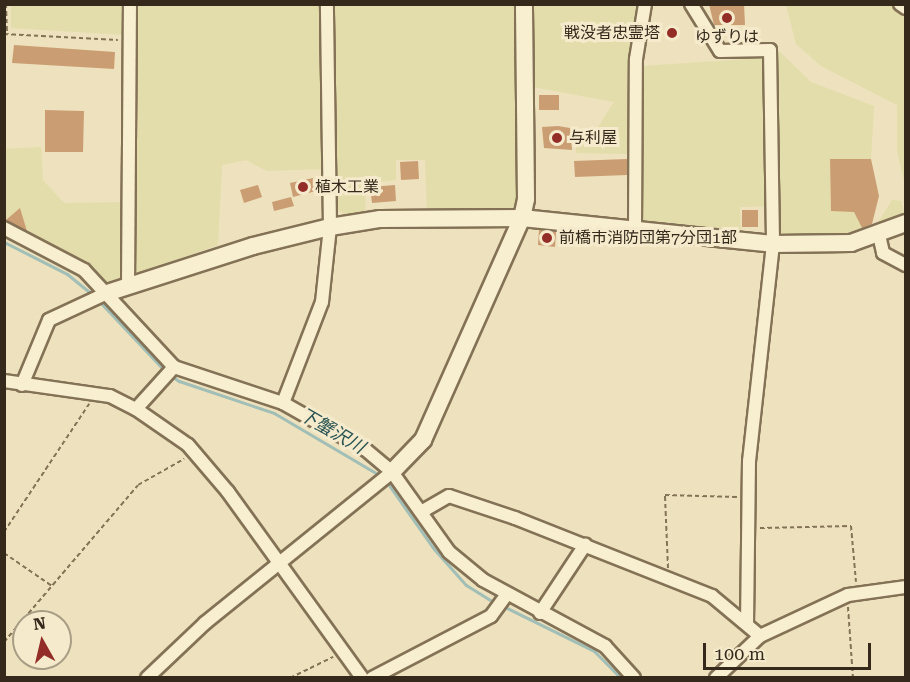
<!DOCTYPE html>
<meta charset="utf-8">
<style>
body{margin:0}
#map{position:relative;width:910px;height:682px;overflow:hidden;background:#ede2bd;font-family:"Roboto Serif","Noto Sans JP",serif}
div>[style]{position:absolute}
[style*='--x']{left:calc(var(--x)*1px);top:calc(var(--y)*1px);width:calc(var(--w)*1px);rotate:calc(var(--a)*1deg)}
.farmland>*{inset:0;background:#e2ddaa}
.stream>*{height:3px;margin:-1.5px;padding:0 1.5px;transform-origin:1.5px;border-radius:1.5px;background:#a1beb7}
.building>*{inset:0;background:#cb9d73}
.path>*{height:2px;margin-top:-1px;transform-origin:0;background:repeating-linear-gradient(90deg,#847256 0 4.5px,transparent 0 7.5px)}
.roads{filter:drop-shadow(2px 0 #847256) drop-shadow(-2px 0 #847256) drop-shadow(0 2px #847256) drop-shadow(0 -2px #847256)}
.street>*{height:12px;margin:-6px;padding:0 6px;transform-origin:6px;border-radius:6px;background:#f8efd0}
.secondary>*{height:16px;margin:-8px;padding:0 8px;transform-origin:8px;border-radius:8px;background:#f8efd0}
.dots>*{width:16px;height:16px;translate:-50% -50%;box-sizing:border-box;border:3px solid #f5ebcc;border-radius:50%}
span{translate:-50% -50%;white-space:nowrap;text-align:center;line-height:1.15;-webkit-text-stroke:6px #f5ebcc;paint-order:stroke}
.poi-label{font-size:16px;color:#34291b}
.right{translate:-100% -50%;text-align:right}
.left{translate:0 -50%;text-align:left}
.water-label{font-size:18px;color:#2a5453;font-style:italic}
.frame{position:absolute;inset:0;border:6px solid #34291b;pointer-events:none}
.north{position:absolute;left:12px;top:610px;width:60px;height:60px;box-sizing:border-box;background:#f5ebcc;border:2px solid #a89d85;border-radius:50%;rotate:352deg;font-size:16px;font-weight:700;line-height:24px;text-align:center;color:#34291b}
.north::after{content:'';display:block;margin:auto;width:21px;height:27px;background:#932d27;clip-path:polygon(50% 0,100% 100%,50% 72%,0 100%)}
.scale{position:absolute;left:703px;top:643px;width:168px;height:27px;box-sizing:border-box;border:3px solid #34291b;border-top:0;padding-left:8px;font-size:18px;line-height:21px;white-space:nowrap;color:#34291b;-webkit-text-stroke:4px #f5ebcc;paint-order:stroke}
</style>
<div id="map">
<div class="farmland">
<div style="clip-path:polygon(11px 5px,126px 5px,126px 35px,11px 28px)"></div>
<div style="clip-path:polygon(137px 5px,322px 5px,324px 169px,267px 171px,246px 160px,222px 165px,218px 245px,130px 276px,138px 122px)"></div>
<div style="clip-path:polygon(335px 5px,516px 5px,517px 205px,511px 212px,427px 212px,425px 160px,396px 160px,396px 180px,366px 183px,365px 214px,349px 216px,336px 209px)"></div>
<div style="clip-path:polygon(533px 5px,641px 5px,632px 154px,576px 153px,576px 131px,594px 133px,614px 102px,533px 87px)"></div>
<div style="clip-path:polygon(786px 5px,892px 5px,905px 15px,905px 185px,897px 151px,897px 105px,821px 66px,796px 44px)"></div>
<div style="clip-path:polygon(779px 51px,811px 82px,874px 106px,871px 159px,830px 159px,831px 210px,854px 212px,863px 231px,852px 238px,779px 239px,775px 52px)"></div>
<div style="clip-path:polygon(764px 58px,768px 206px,740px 207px,741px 236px,641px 224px,642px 66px)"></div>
<div style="clip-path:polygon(41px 147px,43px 180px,64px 203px,124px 202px,123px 278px,108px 282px,64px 251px,28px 233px,20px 209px,5px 221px,4px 149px)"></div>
<div style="clip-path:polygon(892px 200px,901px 201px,905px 218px,874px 229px)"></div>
</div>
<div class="stream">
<div style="--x:4;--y:242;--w:71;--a:26.9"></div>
<div style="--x:67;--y:274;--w:33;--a:39"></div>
<div style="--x:99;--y:301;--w:96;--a:46.7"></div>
<div style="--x:170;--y:375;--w:11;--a:34"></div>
<div style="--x:179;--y:381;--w:100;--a:18.6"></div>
<div style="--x:274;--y:413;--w:124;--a:30.5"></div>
<div style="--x:386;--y:481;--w:83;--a:54.8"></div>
<div style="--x:434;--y:549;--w:48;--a:48.4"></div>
<div style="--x:466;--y:585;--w:36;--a:32"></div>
<div style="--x:503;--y:606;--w:102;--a:26.3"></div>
<div style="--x:594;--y:651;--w:38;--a:45"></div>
</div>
<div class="building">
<div style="clip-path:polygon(709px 4px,744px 4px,745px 25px,714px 25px)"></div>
<div style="clip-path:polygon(14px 45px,115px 52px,114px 69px,12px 63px)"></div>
<div style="clip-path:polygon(539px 95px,559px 95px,559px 110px,539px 110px)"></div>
<div style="clip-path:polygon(45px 110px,84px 111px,83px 152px,45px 152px)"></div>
<div style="clip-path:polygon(558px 126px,570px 128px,572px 150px,544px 148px,542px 127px)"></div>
<div style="clip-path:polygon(627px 159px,627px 175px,575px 177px,574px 161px)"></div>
<div style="clip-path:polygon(830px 159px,871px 159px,879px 196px,872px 224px,862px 228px,854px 212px,831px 211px)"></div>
<div style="clip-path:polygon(418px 161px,419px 179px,401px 180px,400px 162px)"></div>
<div style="clip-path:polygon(313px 178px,316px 191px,293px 197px,290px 183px)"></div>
<div style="clip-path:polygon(258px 185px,262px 197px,244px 203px,240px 190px)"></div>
<div style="clip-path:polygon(395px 185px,396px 201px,372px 203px,370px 187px)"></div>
<div style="clip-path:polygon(291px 197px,294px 206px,274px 211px,272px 202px)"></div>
<div style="clip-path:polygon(20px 208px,27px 231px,6px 220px)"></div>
<div style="clip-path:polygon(742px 210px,758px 210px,758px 227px,742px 227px)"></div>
<div style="clip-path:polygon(539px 230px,556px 232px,555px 247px,538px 245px)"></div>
</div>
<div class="path">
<div style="--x:6;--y:4;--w:30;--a:88"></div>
<div style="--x:4;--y:34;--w:114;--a:3"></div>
<div style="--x:760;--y:528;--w:91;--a:-1.3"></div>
<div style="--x:851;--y:526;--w:56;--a:84.9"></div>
<div style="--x:4;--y:532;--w:154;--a:-56.4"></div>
<div style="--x:4;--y:553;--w:58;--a:34.5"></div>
<div style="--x:668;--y:568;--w:73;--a:-92.4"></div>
<div style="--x:665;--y:495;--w:72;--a:1.6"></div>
<div style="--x:848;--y:607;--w:71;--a:86"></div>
<div style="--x:4;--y:642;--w:206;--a:-49.5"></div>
<div style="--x:138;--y:485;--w:53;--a:-29.5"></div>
<div style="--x:290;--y:678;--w:48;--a:-26"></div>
</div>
<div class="roads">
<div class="street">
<div style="--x:691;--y:4;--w:55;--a:58.3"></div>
<div style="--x:720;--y:51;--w:50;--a:-1.1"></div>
<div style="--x:770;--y:50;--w:194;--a:89.1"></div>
<div style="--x:773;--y:244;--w:218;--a:96.3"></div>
<div style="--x:749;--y:461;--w:162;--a:90.7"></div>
<div style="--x:900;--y:4;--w:7;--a:34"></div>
<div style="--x:4;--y:228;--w:90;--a:27.7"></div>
<div style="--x:84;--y:270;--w:132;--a:47.1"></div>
<div style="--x:174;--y:367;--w:115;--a:18.3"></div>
<div style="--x:283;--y:403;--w:95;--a:29.5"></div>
<div style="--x:366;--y:450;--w:34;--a:40"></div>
<div style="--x:392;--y:472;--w:98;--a:54.5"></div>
<div style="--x:449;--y:552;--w:44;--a:39.5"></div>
<div style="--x:483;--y:580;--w:139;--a:28.4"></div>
<div style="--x:605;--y:646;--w:43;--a:47.8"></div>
<div style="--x:635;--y:228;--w:169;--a:-89.7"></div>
<div style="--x:636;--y:59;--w:56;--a:-80.7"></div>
<div style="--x:879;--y:235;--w:18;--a:77"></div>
<div style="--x:883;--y:253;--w:26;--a:28"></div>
<div style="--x:128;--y:286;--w:282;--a:-89.6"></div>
<div style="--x:4;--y:381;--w:107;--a:8.1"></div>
<div style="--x:110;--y:396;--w:29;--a:27"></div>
<div style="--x:136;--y:409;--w:63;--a:34.7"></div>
<div style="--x:188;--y:445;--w:62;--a:49.6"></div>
<div style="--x:228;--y:492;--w:229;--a:54.2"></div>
<div style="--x:22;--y:385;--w:70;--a:-67.4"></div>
<div style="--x:49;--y:320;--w:64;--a:-25"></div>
<div style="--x:283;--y:403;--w:108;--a:-68.9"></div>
<div style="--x:322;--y:302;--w:75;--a:-83.9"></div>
<div style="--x:330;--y:227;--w:223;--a:-90.8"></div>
<div style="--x:136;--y:409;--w:57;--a:-47.9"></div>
<div style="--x:421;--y:512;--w:32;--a:-30"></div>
<div style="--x:449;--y:496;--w:70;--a:18.4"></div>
<div style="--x:515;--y:518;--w:212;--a:21.6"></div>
<div style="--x:712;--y:596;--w:62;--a:39.8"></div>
<div style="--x:760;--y:636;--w:61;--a:136.3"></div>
<div style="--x:540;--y:613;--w:82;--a:-56.5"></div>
<div style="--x:760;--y:636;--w:97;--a:-25"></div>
<div style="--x:848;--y:595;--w:59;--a:-7.9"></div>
<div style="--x:147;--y:678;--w:80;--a:-43.5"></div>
<div style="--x:205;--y:623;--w:240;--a:-38.9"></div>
<div style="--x:372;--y:678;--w:134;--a:-27.5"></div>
<div style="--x:491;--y:616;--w:27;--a:-54"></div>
</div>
<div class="secondary">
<div style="--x:107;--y:293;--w:153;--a:-17.8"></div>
<div style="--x:253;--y:246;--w:79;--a:-13.9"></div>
<div style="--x:330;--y:227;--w:51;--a:-9.1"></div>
<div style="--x:380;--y:219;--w:142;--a:-0.4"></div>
<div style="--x:522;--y:218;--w:252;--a:5.9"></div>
<div style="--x:773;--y:244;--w:78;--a:-0.7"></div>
<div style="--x:851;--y:243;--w:59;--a:-20"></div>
<div style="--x:392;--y:472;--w:45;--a:-45.9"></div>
<div style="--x:423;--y:440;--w:243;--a:-66"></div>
<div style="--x:522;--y:218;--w:19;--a:-78"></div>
<div style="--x:526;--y:199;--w:195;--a:-90.6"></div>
</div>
</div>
<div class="dots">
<div style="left:727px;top:18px;background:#932d27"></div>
<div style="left:672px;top:33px;background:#932d27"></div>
<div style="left:557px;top:138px;background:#932d27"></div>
<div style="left:303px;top:187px;background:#932d27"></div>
<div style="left:547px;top:238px;background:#932d27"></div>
</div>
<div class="poi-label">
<span class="right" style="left:660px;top:33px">戦没者忠霊塔</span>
<span style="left:727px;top:37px">ゆずりは</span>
<span class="left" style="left:569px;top:138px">与利屋</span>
<span class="left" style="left:315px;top:187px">植木工業</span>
<span class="left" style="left:559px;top:238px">前橋市消防団第7分団1部</span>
</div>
<div class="water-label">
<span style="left:332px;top:431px;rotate:30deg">下蟹沢川</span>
</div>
<div class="frame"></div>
<div class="north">N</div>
<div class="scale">100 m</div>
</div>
